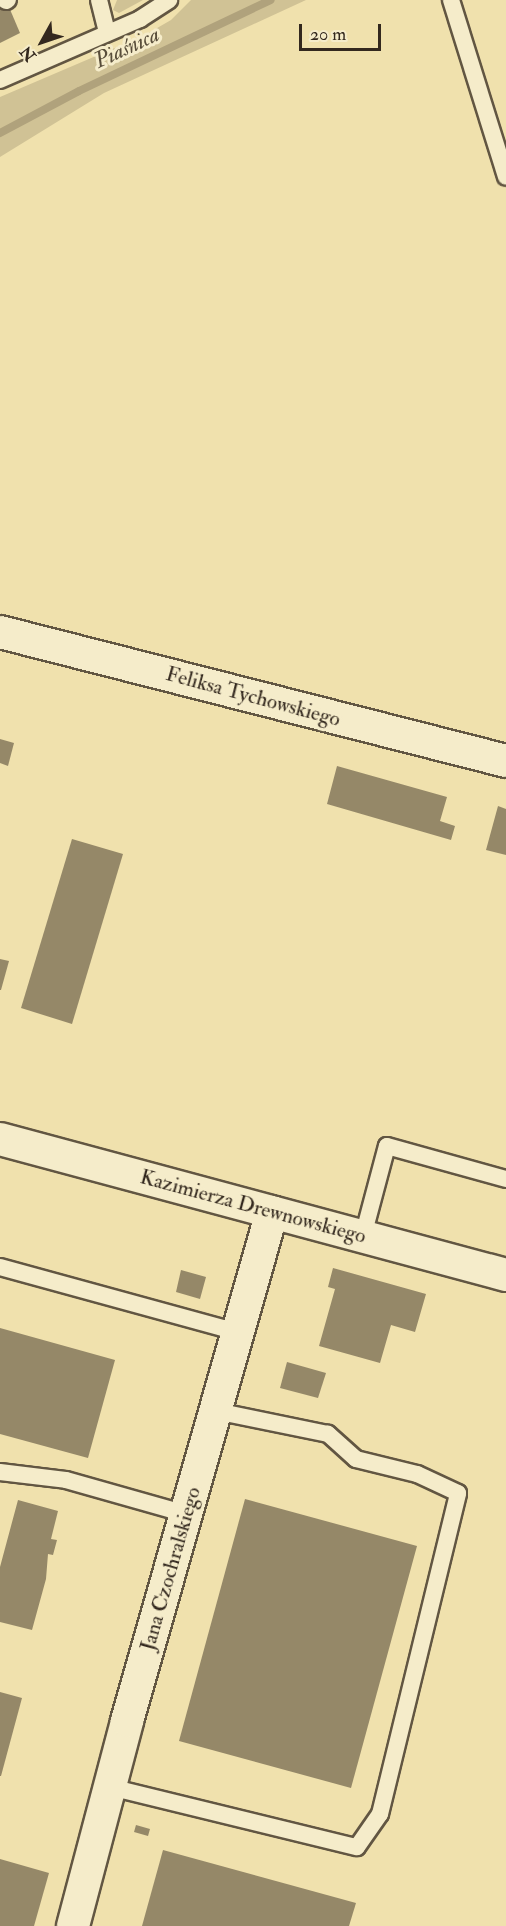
<!DOCTYPE html>
<meta charset="utf-8">
<style>
body{margin:0}
#map{position:relative;width:506px;height:1926px;overflow:hidden;background:#f0e1ad;font-family:"IM FELL Double Pica",serif}
div>[style]{position:absolute}
[style*='--x']{left:calc(var(--x)*1px);top:calc(var(--y)*1px);width:calc(var(--w)*1px);rotate:calc(var(--a)*1deg)}
.green>*{inset:0;background:#d0c295}
.stream>*{height:8px;margin:-4px;padding:0 4px;transform-origin:4px;border-radius:4px;background:#b0a27c}
.building>*{inset:0;background:#958868}
.roads{filter:drop-shadow(2px 0 #625642) drop-shadow(-2px 0 #625642) drop-shadow(0 2px #625642) drop-shadow(0 -2px #625642)}
.lane>*{height:16px;margin:-8px;padding:0 8px;transform-origin:8px;border-radius:8px;background:#f5ecca}
.street>*{height:32px;margin:-16px;padding:0 16px;transform-origin:16px;border-radius:16px;background:#f5ecca}
span{translate:-50% -50%;white-space:nowrap;text-align:center;line-height:1.15;-webkit-text-stroke:6px #f5ecca;paint-order:stroke}
.street-label{font-size:21px;color:#33281e}
.water-label{font-size:22px;color:#584d3a;font-style:italic}
.north{position:absolute;left:12px;top:12px;width:60px;height:60px;-webkit-text-stroke:4px #f5ecca;paint-order:stroke;rotate:230deg;font-size:16px;font-weight:700;line-height:24px;text-align:center;color:#33281e}
.north::after{content:'';display:block;margin:auto;width:21px;height:27px;background:#33281e;clip-path:polygon(50% 0,100% 100%,50% 72%,0 100%)}
.scale{position:absolute;left:299px;top:24px;width:82px;height:27px;box-sizing:border-box;border:3px solid #33281e;border-top:0;padding-left:8px;font-size:18px;line-height:21px;white-space:nowrap;color:#33281e;-webkit-text-stroke:4px #f5ecca;paint-order:stroke}
</style>
<div id="map">
<div class="green">
<div style="clip-path:polygon(117px 0,143px 0,119px 13px,113px 10px)"></div>
<div style="clip-path:polygon(191px 0,306px 0,104px 93px,0 157px,0 97px,145px 35px,171px 20px)"></div>
</div>
<div class="stream">
<div style="--x:0;--y:133;--w:89;--a:-28"></div>
<div style="--x:79;--y:91;--w:212;--a:-25.4"></div>
</div>
<div class="building">
<div style="clip-path:polygon(0 0,6px 0,20px 33px,0 43px)"></div>
<div style="clip-path:polygon(0 739px,14px 743px,8px 766px,0 763px)"></div>
<div style="clip-path:polygon(337px 766px,447px 797px,440px 821px,455px 826px,451px 840px,327px 804px)"></div>
<div style="clip-path:polygon(498px 806px,506px 809px,506px 855px,486px 850px)"></div>
<div style="clip-path:polygon(72px 839px,123px 854px,72px 1024px,21px 1008px)"></div>
<div style="clip-path:polygon(0 959px,9px 961px,1px 990px,0 990px)"></div>
<div style="clip-path:polygon(333px 1268px,426px 1294px,415px 1332px,391px 1325px,380px 1363px,319px 1346px,335px 1289px,328px 1287px)"></div>
<div style="clip-path:polygon(181px 1270px,206px 1277px,200px 1299px,176px 1292px)"></div>
<div style="clip-path:polygon(0 1328px,115px 1360px,88px 1458px,0 1434px)"></div>
<div style="clip-path:polygon(287px 1362px,326px 1373px,318px 1398px,280px 1388px)"></div>
<div style="clip-path:polygon(245px 1499px,417px 1546px,351px 1788px,179px 1741px)"></div>
<div style="clip-path:polygon(18px 1500px,58px 1511px,51px 1539px,57px 1540px,53px 1555px,48px 1554px,46px 1579px,32px 1630px,0 1622px,0 1567px)"></div>
<div style="clip-path:polygon(0 1692px,22px 1698px,1px 1776px,0 1776px)"></div>
<div style="clip-path:polygon(136px 1825px,150px 1829px,148px 1836px,134px 1832px)"></div>
<div style="clip-path:polygon(163px 1850px,356px 1903px,349px 1926px,142px 1926px)"></div>
<div style="clip-path:polygon(0 1859px,49px 1873px,34px 1926px,0 1926px)"></div>
</div>
<div class="roads">
<div class="lane">
<div style="--x:99;--y:0;--w:34;--a:76"></div>
<div style="--x:451;--y:0;--w:185;--a:72.7"></div>
<div style="--x:6;--y:1;--w:2;--a:-27"></div>
<div style="--x:0;--y:80;--w:153;--a:-23.5"></div>
<div style="--x:140;--y:19;--w:35;--a:-33"></div>
<div style="--x:363;--y:1236;--w:93;--a:-75.1"></div>
<div style="--x:387;--y:1146;--w:123;--a:15.5"></div>
<div style="--x:0;--y:1267;--w:247;--a:15.3"></div>
<div style="--x:0;--y:1472;--w:66;--a:6.9"></div>
<div style="--x:66;--y:1480;--w:125;--a:15.8"></div>
<div style="--x:110;--y:1787;--w:254;--a:13.7"></div>
<div style="--x:357;--y:1847;--w:40;--a:-55.1"></div>
<div style="--x:380;--y:1814;--w:330;--a:-76.3"></div>
<div style="--x:458;--y:1493;--w:45;--a:-155.1"></div>
<div style="--x:417;--y:1474;--w:63;--a:-166.2"></div>
<div style="--x:356;--y:1459;--w:38;--a:-138"></div>
<div style="--x:328;--y:1434;--w:114;--a:-168.4"></div>
</div>
<div class="street">
<div style="--x:0;--y:632;--w:522;--a:14.3"></div>
<div style="--x:0;--y:1139;--w:524;--a:15.04"></div>
<div style="--x:73;--y:1926;--w:212;--a:-75.2"></div>
<div style="--x:127;--y:1721;--w:529;--a:-74.1"></div>
</div>
</div>
<div class="street-label">
<span style="left:253px;top:697px;rotate:15deg">Feliksa Tychowskiego</span>
<span style="left:253px;top:1207px;rotate:15deg">Kazimierza Drewnowskiego</span>
<span style="left:171px;top:1569px;rotate:-74deg">Jana Czochralskiego</span>
</div>
<div class="water-label">
<span style="left:127px;top:48px;rotate:-25deg">Piaśnica</span>
</div>
<div class="north">N</div>
<div class="scale">20 m</div>
</div>
